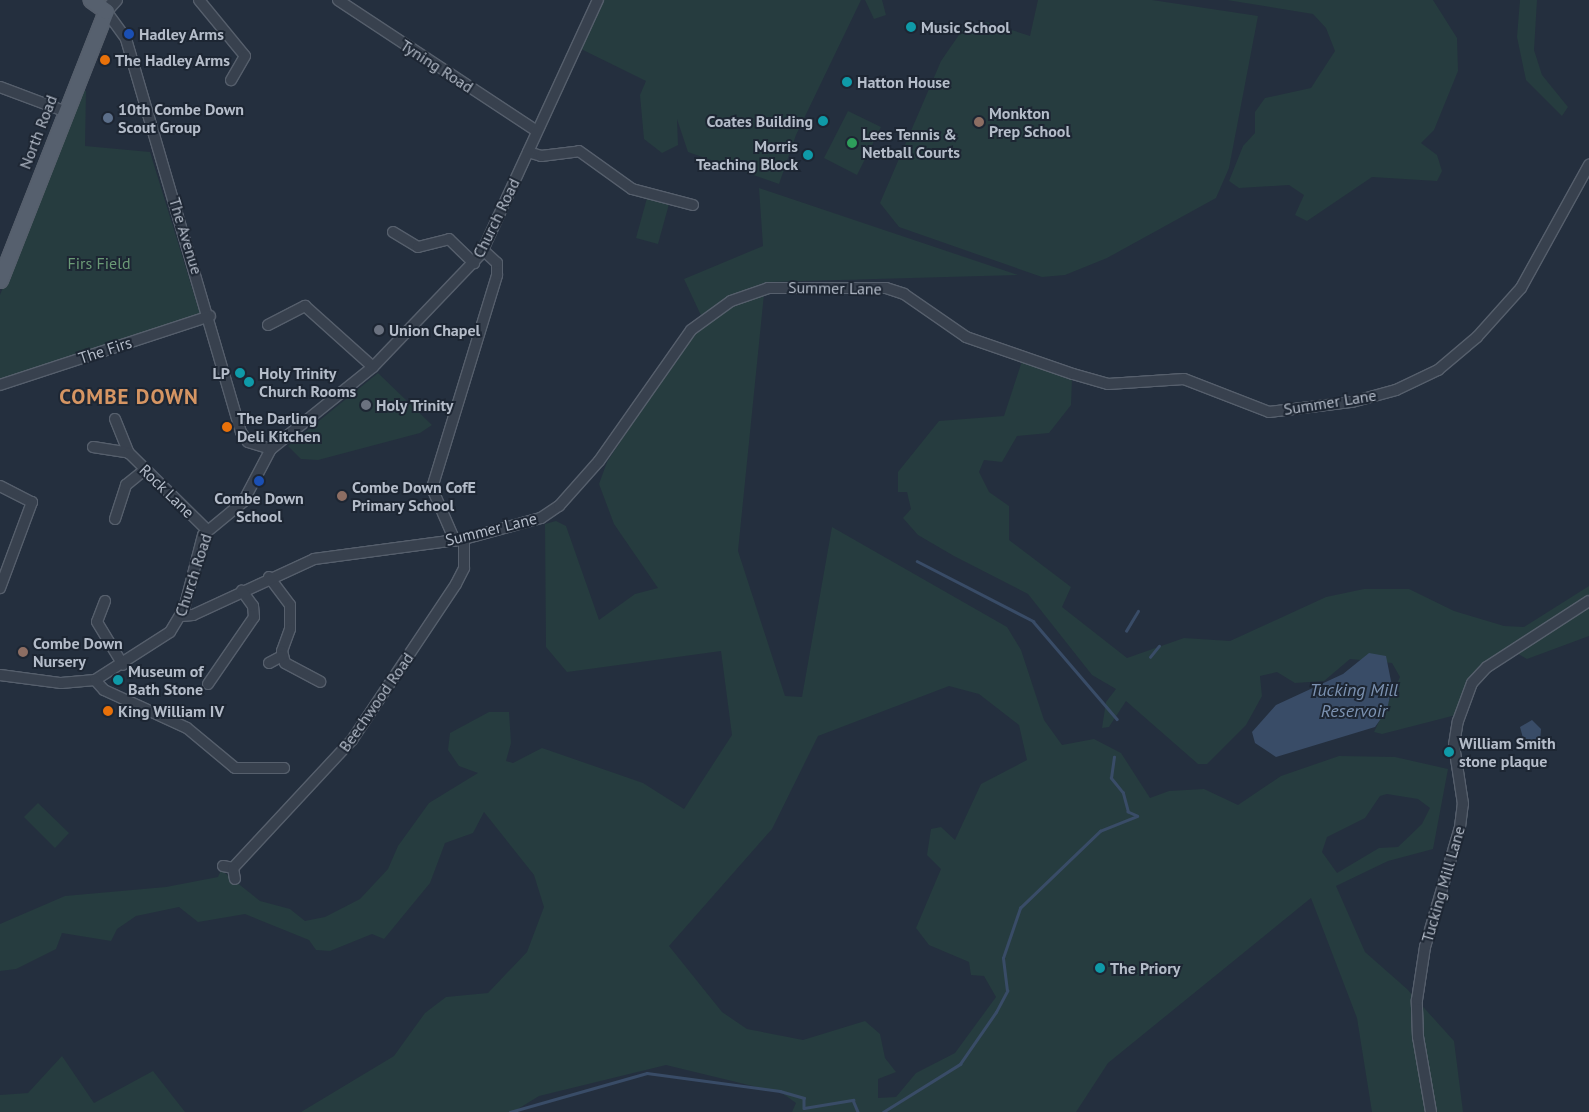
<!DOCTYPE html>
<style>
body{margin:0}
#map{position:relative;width:1589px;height:1112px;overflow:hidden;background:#242f3e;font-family:"PT Sans",sans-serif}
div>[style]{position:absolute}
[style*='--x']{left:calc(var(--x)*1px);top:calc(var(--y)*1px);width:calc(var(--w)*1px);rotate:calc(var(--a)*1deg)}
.green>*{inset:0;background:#263c3f}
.water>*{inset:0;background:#394c67}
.stream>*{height:2.5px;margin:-1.25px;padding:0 1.25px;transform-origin:1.25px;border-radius:1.25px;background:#394c67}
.roads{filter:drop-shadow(1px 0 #565f6c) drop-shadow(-1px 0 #565f6c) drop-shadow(0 1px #565f6c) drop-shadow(0 -1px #565f6c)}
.minor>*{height:10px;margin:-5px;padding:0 5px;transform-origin:5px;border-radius:5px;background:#38414e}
.tertiary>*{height:12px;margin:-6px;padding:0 6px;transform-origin:6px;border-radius:6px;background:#38414e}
.primary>*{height:15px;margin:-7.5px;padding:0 7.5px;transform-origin:7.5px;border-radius:7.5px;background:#56606e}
.dots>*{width:14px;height:14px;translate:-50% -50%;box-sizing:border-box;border:2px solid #1d2633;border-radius:50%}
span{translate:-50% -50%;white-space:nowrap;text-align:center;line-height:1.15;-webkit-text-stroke:4px #1d2633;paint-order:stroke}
.poi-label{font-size:16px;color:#b4bcc9;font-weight:700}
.left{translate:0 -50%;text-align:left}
.right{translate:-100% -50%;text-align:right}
.street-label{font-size:16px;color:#b4bcc9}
.park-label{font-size:16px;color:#6b9a76}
.water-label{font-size:18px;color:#7c92b1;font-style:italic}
.district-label{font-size:21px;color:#d59563;font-weight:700;letter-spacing:1px}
</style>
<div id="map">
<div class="green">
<div style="clip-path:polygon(602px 0,861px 0,796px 135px,779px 184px,688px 152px,677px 119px,678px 145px,662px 153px,644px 139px,640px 95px,646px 81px,579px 48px)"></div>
<div style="clip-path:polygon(865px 0,882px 0,886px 15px,874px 19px)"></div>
<div style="clip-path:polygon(1038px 0,1152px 0,1258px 16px,1229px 168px,1216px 198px,1107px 258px,1065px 275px,1042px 277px,899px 227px,880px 203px,941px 61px,963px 29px,987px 22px,1030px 36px)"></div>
<div style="clip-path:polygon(1227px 0,1433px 0,1457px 38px,1458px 71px,1434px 130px,1421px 143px,1437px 155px,1442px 171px,1437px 181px,1372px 177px,1307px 221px,1295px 215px,1304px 195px,1289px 185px,1239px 188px,1229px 181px,1243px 146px,1255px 133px,1255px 112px,1265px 98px,1311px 88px,1335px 51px,1326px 28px,1313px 14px)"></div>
<div style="clip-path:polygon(1520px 0,1537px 0,1534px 50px,1542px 75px,1568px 107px,1562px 116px,1526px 80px,1517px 37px)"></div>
<div style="clip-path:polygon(82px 90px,86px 91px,85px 146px,150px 152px,200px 314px,0 379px,0 295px)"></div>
<div style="clip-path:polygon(848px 111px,881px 127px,857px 175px,824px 158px)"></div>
<div style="clip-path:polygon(evenodd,759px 188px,1018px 275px,769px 282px,764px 294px,738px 551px,785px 696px,802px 697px,832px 527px,1007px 627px,1021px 650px,1044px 720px,1062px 745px,1094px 739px,1121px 753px,1150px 798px,1169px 791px,1204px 789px,1238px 805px,1281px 776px,1339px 756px,1395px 757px,1448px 769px,1433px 849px,1388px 861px,1336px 886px,1365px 952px,1407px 989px,1454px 1041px,1463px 1112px,1372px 1112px,1357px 1018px,1311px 898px,1108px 1063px,1076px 1112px,792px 1112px,796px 1103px,782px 1093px,666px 1065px,539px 1096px,513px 1112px,301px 1112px,394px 1056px,425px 1013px,446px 997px,488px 993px,527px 952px,544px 907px,534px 875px,484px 812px,473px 833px,445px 843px,430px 883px,384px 939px,372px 934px,330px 951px,316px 950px,309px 940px,245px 914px,198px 922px,179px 907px,136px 916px,117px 929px,111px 941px,62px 933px,56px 949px,16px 969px,0 971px,0 924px,65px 896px,166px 887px,218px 877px,221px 870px,260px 901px,290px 909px,305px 921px,325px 917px,360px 899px,388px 869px,398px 846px,429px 803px,478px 773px,459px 766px,448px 750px,450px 733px,489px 712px,509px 712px,511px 743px,506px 761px,513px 763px,542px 748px,643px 783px,684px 809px,732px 735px,721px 651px,567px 672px,546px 647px,545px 524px,556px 521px,566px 526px,599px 620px,635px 594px,658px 588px,614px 524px,599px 484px,607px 462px,686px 341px,705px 324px,684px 279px,763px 246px,759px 188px,949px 686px,979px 694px,1019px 725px,1027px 760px,981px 784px,955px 840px,941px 827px,931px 829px,927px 855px,941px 869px,916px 928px,929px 945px,969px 962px,971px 975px,984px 976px,996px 997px,955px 1053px,916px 1073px,896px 1097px,878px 1098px,878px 1079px,896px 1072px,885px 1058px,880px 1034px,865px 1021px,803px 1040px,747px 1029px,722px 1012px,669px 946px,772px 829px,818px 736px,949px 686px,759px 188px,1387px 794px,1418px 799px,1430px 808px,1422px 824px,1398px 847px,1379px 848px,1337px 873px,1322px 852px,1327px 837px,1365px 818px,1380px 796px,1387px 794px)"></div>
<div style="clip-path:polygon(647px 198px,669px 204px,658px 244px,636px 238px)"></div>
<div style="clip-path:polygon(1022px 361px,1072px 379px,1071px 405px,1049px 433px,1017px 436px,1002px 462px,984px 460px,979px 472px,989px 492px,1009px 506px,1009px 540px,1071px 587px,1062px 607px,1127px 658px,1184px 638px,1230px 641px,1326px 597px,1364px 589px,1409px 589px,1454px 611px,1504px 626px,1524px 627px,1589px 586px,1589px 636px,1527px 659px,1508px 648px,1493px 658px,1456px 715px,1382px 734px,1374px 732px,1400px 677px,1392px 663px,1350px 659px,1324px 681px,1295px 683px,1277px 672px,1260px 676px,1262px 696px,1246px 725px,1207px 764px,1198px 764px,1126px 701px,1109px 727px,1102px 728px,1106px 702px,1116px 689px,1092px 675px,1028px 594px,954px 556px,918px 535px,903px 518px,911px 509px,907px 492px,898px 492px,898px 472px,939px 421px,1004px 416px)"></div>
<div style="clip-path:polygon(378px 373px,432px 425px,420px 433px,318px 460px,301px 459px,288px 446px)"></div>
<div style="clip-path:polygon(38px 803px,69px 833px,55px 848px,24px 817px)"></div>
<div style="clip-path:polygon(62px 1056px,94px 1103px,153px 1071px,185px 1112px,0 1112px,0 1095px,28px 1093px)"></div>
</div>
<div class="water">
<div style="clip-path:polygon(1369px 653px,1386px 656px,1392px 686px,1387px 710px,1375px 727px,1276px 757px,1255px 743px,1252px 732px,1276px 705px,1343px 674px)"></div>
<div style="clip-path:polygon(1532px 720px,1541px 729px,1540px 741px,1531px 745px,1523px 738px,1520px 727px)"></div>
</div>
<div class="stream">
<div style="--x:917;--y:561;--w:131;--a:27.3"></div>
<div style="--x:1033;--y:621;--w:129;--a:49.4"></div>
<div style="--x:1126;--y:631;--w:23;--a:-59"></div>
<div style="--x:1150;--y:657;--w:14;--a:-51"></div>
<div style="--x:510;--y:1112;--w:142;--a:-15.9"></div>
<div style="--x:647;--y:1073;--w:134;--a:7.7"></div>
<div style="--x:780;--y:1091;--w:25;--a:16"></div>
<div style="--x:804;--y:1098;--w:10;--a:90"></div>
<div style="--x:804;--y:1108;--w:50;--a:-9.3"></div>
<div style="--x:853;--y:1100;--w:13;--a:67"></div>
<div style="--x:883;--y:1112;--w:91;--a:-31.9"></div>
<div style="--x:960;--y:1064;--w:63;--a:-55.3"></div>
<div style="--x:996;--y:1012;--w:24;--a:-62"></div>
<div style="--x:1007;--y:991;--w:33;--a:-97"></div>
<div style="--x:1003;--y:958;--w:53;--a:-71.2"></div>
<div style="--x:1020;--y:908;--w:111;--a:-43.9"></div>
<div style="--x:1100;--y:831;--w:40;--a:-22"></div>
<div style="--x:1137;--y:816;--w:10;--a:-156"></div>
<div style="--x:1128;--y:812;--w:20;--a:-105"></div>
<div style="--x:1123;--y:793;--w:19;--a:-129"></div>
<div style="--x:1111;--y:778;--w:21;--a:-82"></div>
</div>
<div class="roads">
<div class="minor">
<div style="--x:199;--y:0;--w:72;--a:50.6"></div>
<div style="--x:245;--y:56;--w:28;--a:120"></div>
<div style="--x:338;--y:0;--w:238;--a:33.4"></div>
<div style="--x:106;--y:11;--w:34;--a:54"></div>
<div style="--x:126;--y:39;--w:409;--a:73.7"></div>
<div style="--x:241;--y:432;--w:12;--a:55"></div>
<div style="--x:248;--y:442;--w:24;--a:17"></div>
<div style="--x:0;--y:87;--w:68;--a:20.6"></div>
<div style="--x:528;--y:152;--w:14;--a:17"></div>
<div style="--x:541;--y:156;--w:38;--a:-7"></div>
<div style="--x:579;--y:151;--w:65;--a:35.6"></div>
<div style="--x:632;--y:189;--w:63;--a:14.7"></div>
<div style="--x:393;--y:232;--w:29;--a:31"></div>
<div style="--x:418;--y:247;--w:32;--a:-14"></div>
<div style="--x:449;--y:239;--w:35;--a:44"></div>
<div style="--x:268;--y:325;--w:42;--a:-27.2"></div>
<div style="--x:305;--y:306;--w:91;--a:41.9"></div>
<div style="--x:0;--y:385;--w:221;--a:-18.2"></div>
<div style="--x:115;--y:419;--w:37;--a:68"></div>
<div style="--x:93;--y:447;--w:36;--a:9"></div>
<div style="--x:129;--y:453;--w:108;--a:44.6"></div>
<div style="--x:0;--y:486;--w:36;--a:27"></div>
<div style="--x:32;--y:502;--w:92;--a:110.4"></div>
<div style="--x:115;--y:519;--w:36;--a:-72"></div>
<div style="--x:126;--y:485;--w:22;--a:-39"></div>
<div style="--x:455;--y:541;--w:58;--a:-113.5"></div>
<div style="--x:432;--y:488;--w:223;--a:-73"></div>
<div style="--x:497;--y:275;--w:12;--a:-90"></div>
<div style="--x:497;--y:263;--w:19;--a:-137"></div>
<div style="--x:269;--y:577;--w:35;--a:53"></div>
<div style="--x:290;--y:605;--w:24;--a:90"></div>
<div style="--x:290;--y:629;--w:23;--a:110"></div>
<div style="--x:282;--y:651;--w:12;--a:76"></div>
<div style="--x:285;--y:663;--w:40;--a:28"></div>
<div style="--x:105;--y:601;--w:22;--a:111"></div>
<div style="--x:97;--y:622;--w:50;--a:58.8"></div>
<div style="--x:181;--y:616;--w:12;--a:-5"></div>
<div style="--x:193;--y:615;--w:133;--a:-24.8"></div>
<div style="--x:314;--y:559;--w:151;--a:-7.6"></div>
<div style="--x:464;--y:539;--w:80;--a:-15.3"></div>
<div style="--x:541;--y:518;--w:22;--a:-34"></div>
<div style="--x:559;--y:506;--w:60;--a:-48.4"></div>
<div style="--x:599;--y:461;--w:160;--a:-54.9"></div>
<div style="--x:691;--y:330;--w:49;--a:-35.9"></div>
<div style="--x:731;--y:301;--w:39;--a:-19"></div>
<div style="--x:768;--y:288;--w:118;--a:0"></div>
<div style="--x:886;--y:288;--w:19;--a:18"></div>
<div style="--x:904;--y:294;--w:75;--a:34.7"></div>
<div style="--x:966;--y:337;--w:113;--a:19.1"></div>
<div style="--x:1073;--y:374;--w:36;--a:16"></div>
<div style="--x:1108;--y:384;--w:76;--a:-3.8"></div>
<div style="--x:1184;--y:379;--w:91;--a:21.2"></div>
<div style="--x:1269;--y:412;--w:84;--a:-6.9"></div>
<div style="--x:1352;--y:402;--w:46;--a:-15.3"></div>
<div style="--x:1396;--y:390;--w:47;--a:-25.5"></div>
<div style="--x:1438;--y:370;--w:51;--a:-40.2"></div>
<div style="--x:1477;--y:337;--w:66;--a:-48.1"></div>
<div style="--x:1521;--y:288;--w:141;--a:-61.1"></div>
<div style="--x:269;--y:663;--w:15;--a:-28"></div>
<div style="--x:0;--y:675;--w:62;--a:7.5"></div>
<div style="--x:61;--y:683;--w:34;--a:-5"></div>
<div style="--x:95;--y:680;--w:89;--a:-32.6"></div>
<div style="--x:170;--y:632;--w:27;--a:-59"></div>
<div style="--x:184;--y:609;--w:76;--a:-75.6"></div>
<div style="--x:203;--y:535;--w:52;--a:-39.5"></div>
<div style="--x:243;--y:502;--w:60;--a:-62.2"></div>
<div style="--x:271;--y:449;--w:131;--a:-38.8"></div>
<div style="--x:373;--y:367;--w:156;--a:-46.3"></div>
<div style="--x:481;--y:254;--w:280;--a:-65.3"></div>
<div style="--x:95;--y:680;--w:13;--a:48"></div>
<div style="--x:104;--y:690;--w:91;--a:24.6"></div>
<div style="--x:187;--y:728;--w:62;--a:39.8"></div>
<div style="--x:235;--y:768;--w:49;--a:0"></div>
<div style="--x:208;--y:684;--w:81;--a:-55.5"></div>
<div style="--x:254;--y:617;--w:11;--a:-95"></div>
<div style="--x:253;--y:606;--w:19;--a:-126"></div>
<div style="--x:223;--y:866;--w:10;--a:11"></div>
<div style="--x:233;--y:868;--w:175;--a:-47.1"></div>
<div style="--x:352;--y:740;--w:187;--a:-56.3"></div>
<div style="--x:456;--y:584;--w:18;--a:-63"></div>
<div style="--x:464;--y:568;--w:29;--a:-90"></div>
<div style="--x:233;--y:868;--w:11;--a:80"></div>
<div style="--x:1431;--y:1112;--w:76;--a:-99.8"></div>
<div style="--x:1418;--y:1037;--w:37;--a:-92"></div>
<div style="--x:1417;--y:1000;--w:54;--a:-81.4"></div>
<div style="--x:1425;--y:947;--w:125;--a:-73.7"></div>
<div style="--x:1460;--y:827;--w:23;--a:-83"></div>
<div style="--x:1463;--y:804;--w:60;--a:-98.7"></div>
<div style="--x:1454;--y:745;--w:24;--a:-81"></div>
<div style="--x:1458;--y:721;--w:40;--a:-69.8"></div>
<div style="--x:1472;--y:683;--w:22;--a:-47"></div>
<div style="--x:1487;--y:667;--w:121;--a:-32.9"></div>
</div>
<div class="tertiary">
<div style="--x:106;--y:11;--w:15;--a:-48"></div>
</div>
<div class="primary">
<div style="--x:0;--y:280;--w:289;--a:-68.5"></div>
<div style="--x:106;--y:11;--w:19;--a:-144"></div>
</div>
</div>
<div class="dots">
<div style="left:911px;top:27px;background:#0f9aa8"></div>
<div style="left:129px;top:34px;background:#1a4fb4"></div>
<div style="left:105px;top:60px;background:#e8710a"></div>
<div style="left:847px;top:82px;background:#0f9aa8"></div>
<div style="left:108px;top:118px;background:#5c6f8a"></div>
<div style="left:823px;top:121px;background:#0f9aa8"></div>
<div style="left:979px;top:122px;background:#8d6e63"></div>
<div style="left:852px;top:143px;background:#2e9e5b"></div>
<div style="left:808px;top:155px;background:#0f9aa8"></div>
<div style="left:379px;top:330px;background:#6b7280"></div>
<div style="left:240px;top:373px;background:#0f9aa8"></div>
<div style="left:249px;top:382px;background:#0f9aa8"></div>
<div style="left:366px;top:405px;background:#6b7280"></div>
<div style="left:227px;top:427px;background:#e8710a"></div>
<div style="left:259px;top:481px;background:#1a4fb4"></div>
<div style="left:342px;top:496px;background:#8d6e63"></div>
<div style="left:23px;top:652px;background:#8d6e63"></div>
<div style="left:118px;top:680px;background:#0f9aa8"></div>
<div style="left:108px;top:711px;background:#e8710a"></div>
<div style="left:1449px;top:752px;background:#0f9aa8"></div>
<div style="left:1100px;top:968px;background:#0f9aa8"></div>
</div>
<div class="poi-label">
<span class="left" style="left:921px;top:27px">Music School</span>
<span class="left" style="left:139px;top:34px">Hadley Arms</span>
<span class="left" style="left:115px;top:60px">The Hadley Arms</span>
<span class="left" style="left:857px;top:82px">Hatton House</span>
<span class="left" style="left:118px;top:118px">10th Combe Down<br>Scout Group</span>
<span class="left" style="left:989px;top:122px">Monkton<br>Prep School</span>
<span class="right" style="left:813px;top:121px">Coates Building</span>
<span class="left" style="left:862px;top:143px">Lees Tennis &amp;<br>Netball Courts</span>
<span class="right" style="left:798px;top:155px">Morris<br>Teaching Block</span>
<span class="left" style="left:389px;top:330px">Union Chapel</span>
<span class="right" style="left:230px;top:373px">LP</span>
<span class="left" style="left:259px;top:382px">Holy Trinity<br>Church Rooms</span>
<span class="left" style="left:376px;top:405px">Holy Trinity</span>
<span class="left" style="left:237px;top:427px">The Darling<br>Deli Kitchen</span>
<span class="left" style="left:352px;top:496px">Combe Down CofE<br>Primary School</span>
<span style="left:259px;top:507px">Combe Down<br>School</span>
<span class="left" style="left:33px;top:652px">Combe Down<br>Nursery</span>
<span class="left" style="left:128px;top:680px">Museum of<br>Bath Stone</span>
<span class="left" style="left:118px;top:711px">King William IV</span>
<span class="left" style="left:1459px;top:752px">William Smith<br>stone plaque</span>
<span class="left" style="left:1110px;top:968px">The Priory</span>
</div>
<div class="street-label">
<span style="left:437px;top:66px;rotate:33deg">Tyning Road</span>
<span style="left:38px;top:132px;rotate:-69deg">North Road</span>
<span style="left:496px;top:218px;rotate:-64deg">Church Road</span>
<span style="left:186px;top:236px;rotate:73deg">The Avenue</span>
<span style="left:835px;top:288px;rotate:1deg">Summer Lane</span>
<span style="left:105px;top:350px;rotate:-18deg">The Firs</span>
<span style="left:1330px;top:402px;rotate:-9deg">Summer Lane</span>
<span style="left:167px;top:491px;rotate:44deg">Rock Lane</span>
<span style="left:491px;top:529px;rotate:-14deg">Summer Lane</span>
<span style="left:193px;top:575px;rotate:-72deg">Church Road</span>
<span style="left:376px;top:702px;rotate:-55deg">Beechwood Road</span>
<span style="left:1443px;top:884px;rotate:-74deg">Tucking Mill Lane</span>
</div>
<div class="park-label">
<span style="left:99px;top:263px">Firs Field</span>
</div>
<div class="water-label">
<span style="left:1354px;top:701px">Tucking Mill<br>Reservoir</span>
</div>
<div class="district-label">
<span style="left:129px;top:397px">COMBE DOWN</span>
</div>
</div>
